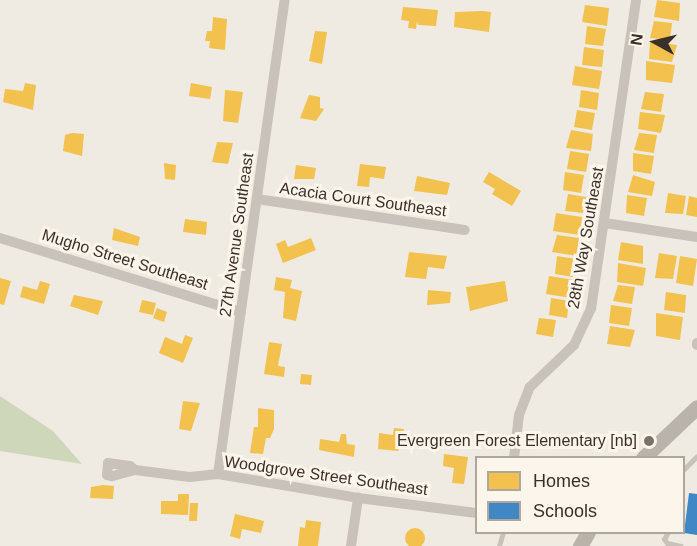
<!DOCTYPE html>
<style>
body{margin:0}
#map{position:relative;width:697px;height:546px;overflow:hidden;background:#efebe3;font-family:Helvetica,sans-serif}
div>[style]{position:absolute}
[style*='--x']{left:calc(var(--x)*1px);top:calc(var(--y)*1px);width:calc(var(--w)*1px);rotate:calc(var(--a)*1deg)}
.green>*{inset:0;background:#cfd7bb}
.homes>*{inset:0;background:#f2c14e}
.round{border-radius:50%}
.schools>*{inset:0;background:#3f88c5}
.lane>*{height:5px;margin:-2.5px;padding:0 2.5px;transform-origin:2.5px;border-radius:2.5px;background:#c9c2bb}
.street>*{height:10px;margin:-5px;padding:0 5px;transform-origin:5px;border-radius:5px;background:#c9c2bb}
.secondary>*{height:15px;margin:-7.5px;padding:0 7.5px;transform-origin:7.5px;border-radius:7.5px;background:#b9b3ac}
.dots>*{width:16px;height:16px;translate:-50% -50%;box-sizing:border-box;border:3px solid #fcf5eb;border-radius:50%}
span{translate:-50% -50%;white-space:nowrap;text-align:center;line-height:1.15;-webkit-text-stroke:6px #fcf5eb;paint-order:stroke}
.street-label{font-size:16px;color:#3b3028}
.poi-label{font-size:16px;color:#3b3028}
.right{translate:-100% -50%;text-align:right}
.legend{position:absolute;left:475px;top:456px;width:210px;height:78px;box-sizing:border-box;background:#fcf5eb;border:2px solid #afa69d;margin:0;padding:8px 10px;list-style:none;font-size:18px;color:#3b3028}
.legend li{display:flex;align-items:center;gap:12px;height:30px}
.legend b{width:30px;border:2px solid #afa69d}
.north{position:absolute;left:625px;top:12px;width:60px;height:60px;-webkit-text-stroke:4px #fcf5eb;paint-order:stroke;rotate:278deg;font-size:16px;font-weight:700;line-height:24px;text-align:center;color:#3b3028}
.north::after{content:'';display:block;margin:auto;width:21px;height:27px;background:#3b3028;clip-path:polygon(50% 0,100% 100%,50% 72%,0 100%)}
</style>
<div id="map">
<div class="green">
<div style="clip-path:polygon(0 396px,53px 431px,82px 464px,0 451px)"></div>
</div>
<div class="homes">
<div style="clip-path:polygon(657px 0,680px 3px,679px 21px,654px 17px)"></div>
<div style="clip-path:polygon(585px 5px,609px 8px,607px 26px,582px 22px)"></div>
<div style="clip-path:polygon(403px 7px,438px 10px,436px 26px,418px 25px,417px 21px,416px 29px,408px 28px,409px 21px,401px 20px)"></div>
<div style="clip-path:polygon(482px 11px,491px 12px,489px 32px,454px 27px,455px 12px)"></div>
<div style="clip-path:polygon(213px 17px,227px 19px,225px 50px,209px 48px,210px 41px,205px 41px,207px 31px,212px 31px)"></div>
<div style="clip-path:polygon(654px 21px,672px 23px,670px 40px,650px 38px)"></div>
<div style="clip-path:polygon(587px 26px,606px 29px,603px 46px,585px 44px)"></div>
<div style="clip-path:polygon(315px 31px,327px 32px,322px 64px,309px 61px)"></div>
<div style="clip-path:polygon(650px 41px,677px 45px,672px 62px,649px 59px)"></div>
<div style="clip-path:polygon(584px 47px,604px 50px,602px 67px,582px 65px)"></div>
<div style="clip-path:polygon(646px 61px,675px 65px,672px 83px,646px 80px)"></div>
<div style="clip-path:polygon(575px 66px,602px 71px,599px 89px,572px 85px)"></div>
<div style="clip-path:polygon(25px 83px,36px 85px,33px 110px,3px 102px,5px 89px,23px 91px)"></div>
<div style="clip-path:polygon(191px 83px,212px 87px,210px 99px,189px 96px)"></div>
<div style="clip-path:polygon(225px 90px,243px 92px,238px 123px,223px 121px)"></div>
<div style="clip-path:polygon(581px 90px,599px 93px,597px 110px,579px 107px)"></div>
<div style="clip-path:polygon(645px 92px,664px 94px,661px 112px,641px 109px)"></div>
<div style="clip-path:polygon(309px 95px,320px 97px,320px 108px,324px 109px,316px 121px,300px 118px)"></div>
<div style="clip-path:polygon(577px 110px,595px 113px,592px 130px,574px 127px)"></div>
<div style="clip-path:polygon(640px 112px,665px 115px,661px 133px,638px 129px)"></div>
<div style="clip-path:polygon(571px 130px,593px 134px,591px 151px,566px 148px)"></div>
<div style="clip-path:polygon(72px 133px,84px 134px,82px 156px,63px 151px,65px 135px)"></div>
<div style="clip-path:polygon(639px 133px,657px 135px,654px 153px,634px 150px)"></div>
<div style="clip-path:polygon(217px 142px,233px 143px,228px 164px,212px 162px)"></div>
<div style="clip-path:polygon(570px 151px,589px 154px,586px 172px,567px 169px)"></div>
<div style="clip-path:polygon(633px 153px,654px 156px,651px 174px,633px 171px)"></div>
<div style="clip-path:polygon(164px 163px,176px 165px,175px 180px,165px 179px)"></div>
<div style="clip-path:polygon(360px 164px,386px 167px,384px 179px,370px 177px,369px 187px,357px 186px)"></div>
<div style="clip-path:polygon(296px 165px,316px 168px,314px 179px,294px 179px)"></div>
<div style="clip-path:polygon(489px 172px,521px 191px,512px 206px,492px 194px,495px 189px,483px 182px)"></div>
<div style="clip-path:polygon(565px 172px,584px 175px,581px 193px,563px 190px)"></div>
<div style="clip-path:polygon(633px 175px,655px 182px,652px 196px,628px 192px)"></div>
<div style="clip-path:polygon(417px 176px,450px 183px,447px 195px,414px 191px)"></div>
<div style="clip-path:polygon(668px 193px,686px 196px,683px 214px,665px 213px)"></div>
<div style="clip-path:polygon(568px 194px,586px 197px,583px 213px,565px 211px)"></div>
<div style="clip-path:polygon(627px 195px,647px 198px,644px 216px,626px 213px)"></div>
<div style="clip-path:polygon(689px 196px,697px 198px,697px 217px,686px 215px)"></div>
<div style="clip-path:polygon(556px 213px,582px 217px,580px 235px,553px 231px)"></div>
<div style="clip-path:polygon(185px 219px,207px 222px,206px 235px,183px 232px)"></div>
<div style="clip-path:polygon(114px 228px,140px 237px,138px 246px,112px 240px)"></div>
<div style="clip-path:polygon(557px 235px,579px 238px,577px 256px,552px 252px)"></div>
<div style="clip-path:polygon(311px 238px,316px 250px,283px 263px,276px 244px,285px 240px,288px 247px)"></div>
<div style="clip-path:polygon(621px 242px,643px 246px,643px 264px,618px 260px)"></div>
<div style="clip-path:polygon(409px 252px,447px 256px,444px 269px,428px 267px,426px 279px,405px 277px)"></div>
<div style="clip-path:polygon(659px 253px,677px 256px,673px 279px,655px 278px)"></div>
<div style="clip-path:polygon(557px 256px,576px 259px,573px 277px,555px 274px)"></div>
<div style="clip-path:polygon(680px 256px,697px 259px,693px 286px,676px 283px)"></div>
<div style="clip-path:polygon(618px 263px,646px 268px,643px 286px,617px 282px)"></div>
<div style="clip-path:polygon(549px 276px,575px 280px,572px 298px,546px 294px)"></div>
<div style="clip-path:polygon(276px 277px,292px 280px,290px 288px,302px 291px,296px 321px,283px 318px,285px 292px,274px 290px)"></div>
<div style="clip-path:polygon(0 278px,11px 281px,4px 305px,0 304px)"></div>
<div style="clip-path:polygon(40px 281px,50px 284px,44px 304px,20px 297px,23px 286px,37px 290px)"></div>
<div style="clip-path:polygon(505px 281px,508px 301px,470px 311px,466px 287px)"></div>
<div style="clip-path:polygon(618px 285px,635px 287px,632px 304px,613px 301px)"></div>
<div style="clip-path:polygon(428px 290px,451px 292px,450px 303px,427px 305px)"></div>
<div style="clip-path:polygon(666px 292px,686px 295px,685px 313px,664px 310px)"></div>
<div style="clip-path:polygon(74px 295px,103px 301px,98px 315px,70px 306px)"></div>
<div style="clip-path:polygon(551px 298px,569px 301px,567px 318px,549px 315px)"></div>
<div style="clip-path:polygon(142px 300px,156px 303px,153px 315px,139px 312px)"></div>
<div style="clip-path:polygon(611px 305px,632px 308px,629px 326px,609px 323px)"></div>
<div style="clip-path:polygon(157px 308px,167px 312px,164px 322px,153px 318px)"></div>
<div style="clip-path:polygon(656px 313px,683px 317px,680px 340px,656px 336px)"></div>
<div style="clip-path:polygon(539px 318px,556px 320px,553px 337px,536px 334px)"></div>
<div style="clip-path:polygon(610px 326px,635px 330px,630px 347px,607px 344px)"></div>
<div style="clip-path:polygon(185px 335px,193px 338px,183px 363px,159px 353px,165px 337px,182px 344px)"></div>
<div style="clip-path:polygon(269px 342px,282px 344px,278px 366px,285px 367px,284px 377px,264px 374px)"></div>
<div style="clip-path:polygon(301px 374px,312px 375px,311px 385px,300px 384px)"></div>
<div style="clip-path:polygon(183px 401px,200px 403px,191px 431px,179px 429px)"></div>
<div style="clip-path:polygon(258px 408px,274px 410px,274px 429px,270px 438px,266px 438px,263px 454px,250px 453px,254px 427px,258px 427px)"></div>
<div style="clip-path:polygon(394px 428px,404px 429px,403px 436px,423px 435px,422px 447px,409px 444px,408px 447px,399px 446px,398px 451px,378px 449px,379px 433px,393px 435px)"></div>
<div style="clip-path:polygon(341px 434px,346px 434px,347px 444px,355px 445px,354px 457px,319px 450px,320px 439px,339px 442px)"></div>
<div style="clip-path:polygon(444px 454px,468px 457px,464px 484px,452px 483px,454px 468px,443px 466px)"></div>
<div style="clip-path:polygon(103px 485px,114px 486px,113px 499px,90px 498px,91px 487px)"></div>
<div style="clip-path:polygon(178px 494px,189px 494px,188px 515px,161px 514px,161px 501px,178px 501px)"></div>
<div style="clip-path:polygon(190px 503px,198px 503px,197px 521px,189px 521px)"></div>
<div style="clip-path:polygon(235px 514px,264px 521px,261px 533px,242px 529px,240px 539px,230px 536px)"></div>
<div style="clip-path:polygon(306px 520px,321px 522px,318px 546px,298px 546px,300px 527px,305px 528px)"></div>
<div class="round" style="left:405px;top:528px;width:20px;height:20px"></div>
</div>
<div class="schools">
<div style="clip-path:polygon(689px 493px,697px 494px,697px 535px,684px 533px)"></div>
</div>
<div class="lane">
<div style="--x:684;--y:469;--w:18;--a:-45"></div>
<div style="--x:668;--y:532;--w:8;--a:120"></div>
<div style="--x:664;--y:539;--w:5;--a:53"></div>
<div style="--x:667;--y:543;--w:14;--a:12"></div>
<div style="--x:499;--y:546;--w:15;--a:-74"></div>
</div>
<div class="street">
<div style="--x:257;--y:199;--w:210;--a:8.5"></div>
<div style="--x:605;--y:223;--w:93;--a:8.7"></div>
<div style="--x:0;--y:238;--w:252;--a:17.1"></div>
<div style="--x:697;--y:345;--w:2;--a:-90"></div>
<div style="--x:514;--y:458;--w:43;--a:-83.4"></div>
<div style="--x:519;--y:415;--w:30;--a:-69"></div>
<div style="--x:530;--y:387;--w:61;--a:-43.7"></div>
<div style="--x:574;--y:345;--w:40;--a:-65"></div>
<div style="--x:591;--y:309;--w:312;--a:-81.7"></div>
<div style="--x:108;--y:463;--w:22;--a:8"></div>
<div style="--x:130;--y:466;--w:6;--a:39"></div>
<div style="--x:135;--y:470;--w:24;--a:165"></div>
<div style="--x:112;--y:476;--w:5;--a:-169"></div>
<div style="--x:107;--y:475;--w:12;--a:-85"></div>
<div style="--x:135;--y:470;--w:55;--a:7.3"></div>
<div style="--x:190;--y:477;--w:28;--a:-6"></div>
<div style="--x:218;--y:474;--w:142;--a:9.7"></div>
<div style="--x:358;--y:498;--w:119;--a:7.2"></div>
<div style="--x:218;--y:474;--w:479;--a:-82"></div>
<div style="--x:351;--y:546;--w:49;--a:-81.7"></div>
</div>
<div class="secondary">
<div style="--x:643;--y:458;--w:74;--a:-43.4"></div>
<div style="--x:580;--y:546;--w:16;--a:-60"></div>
</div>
<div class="dots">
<div style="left:649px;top:441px;background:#7a7169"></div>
</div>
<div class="street-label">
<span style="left:363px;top:200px;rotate:8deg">Acacia Court Southeast</span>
<span style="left:237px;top:235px;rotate:-82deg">27th Avenue Southeast</span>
<span style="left:586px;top:238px;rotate:-80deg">28th Way Southeast</span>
<span style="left:125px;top:260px;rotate:17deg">Mugho Street Southeast</span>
<span style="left:326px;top:476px;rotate:8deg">Woodgrove Street Southeast</span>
</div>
<div class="poi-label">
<span class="right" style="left:637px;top:441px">Evergreen Forest Elementary [nb]</span>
</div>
<ul class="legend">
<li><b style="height:16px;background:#f2c14e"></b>Homes</li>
<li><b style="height:16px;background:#3f88c5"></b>Schools</li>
</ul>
<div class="north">N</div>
</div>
